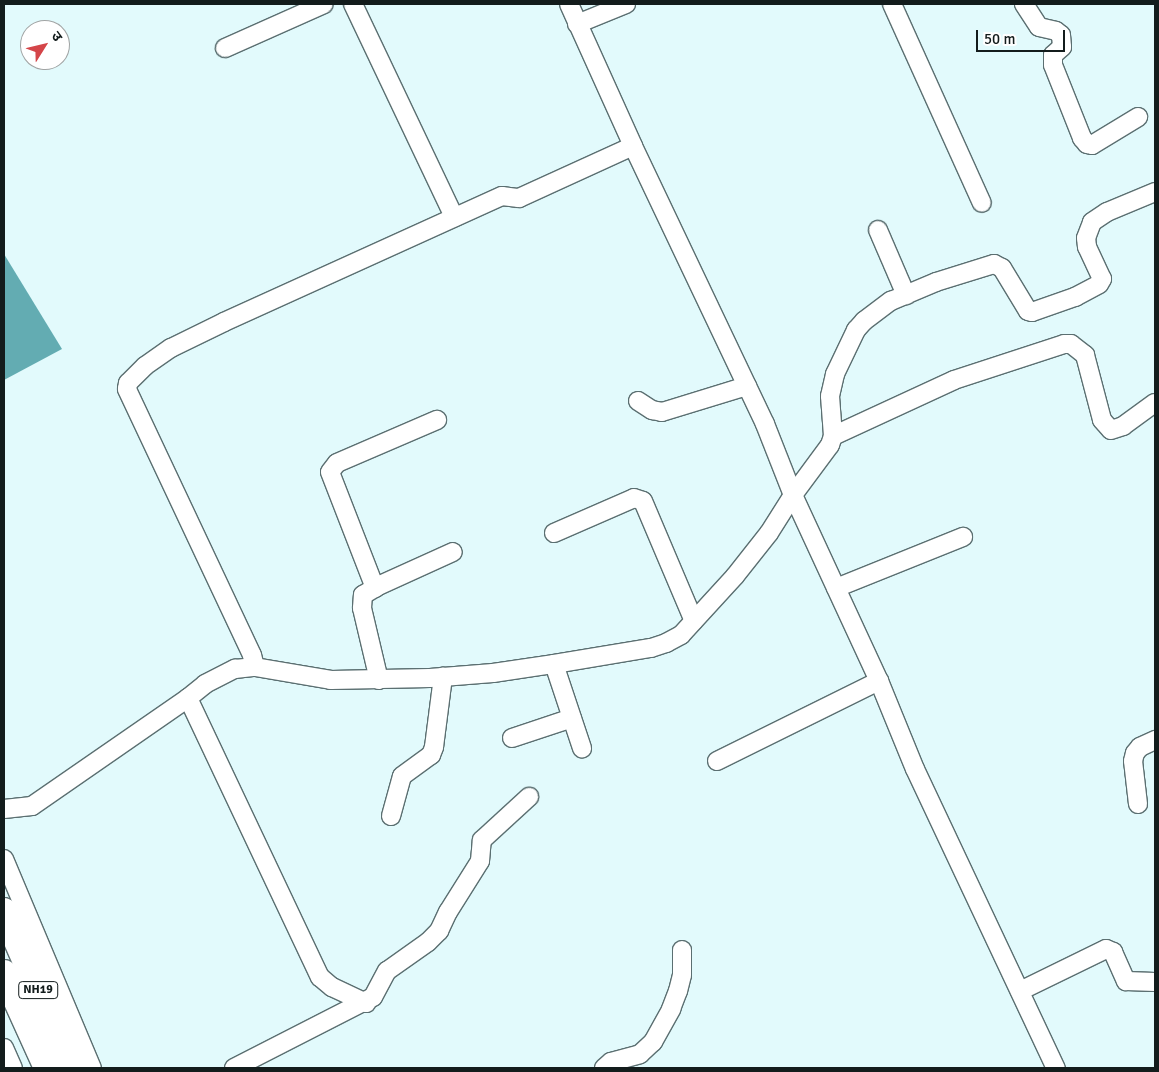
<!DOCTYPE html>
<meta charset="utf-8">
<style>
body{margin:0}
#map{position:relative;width:1159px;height:1072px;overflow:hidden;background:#e2fafc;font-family:Signika,"Noto Sans Devanagari",sans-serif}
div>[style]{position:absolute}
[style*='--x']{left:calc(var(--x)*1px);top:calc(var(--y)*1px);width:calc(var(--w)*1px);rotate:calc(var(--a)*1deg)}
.water>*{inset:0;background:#63acb2}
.roads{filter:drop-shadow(1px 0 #5b6f71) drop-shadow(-1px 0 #5b6f71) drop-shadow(0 1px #5b6f71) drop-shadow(0 -1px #5b6f71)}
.minor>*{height:18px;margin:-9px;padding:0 9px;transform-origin:9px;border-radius:9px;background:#fff}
.highway>*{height:26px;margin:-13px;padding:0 13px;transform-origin:13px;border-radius:13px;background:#fff}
span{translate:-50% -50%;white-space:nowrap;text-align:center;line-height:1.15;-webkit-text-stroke:5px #fff;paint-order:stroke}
.shield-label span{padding:1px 4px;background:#fff;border:1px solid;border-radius:4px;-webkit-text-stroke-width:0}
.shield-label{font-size:12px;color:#131c1c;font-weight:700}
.frame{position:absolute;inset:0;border:5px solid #131c1c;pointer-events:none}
.north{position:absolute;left:20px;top:20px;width:50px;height:50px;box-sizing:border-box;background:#fff;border:1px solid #a1a4a4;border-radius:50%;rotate:54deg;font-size:14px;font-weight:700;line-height:20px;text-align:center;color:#131c1c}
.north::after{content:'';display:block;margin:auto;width:18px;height:22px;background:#d44549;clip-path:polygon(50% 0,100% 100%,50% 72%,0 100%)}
.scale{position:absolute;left:976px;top:30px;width:89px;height:22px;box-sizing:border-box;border:2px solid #131c1c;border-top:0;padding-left:6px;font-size:15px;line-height:18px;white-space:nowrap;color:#131c1c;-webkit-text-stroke:4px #fff;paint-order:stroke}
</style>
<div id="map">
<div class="water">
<div style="clip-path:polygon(4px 254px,62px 349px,4px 380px)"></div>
</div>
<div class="roads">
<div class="minor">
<div style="--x:353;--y:4;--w:236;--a:64.6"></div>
<div style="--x:569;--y:4;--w:156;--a:65.7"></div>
<div style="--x:633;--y:146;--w:308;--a:64.6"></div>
<div style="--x:765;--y:424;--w:76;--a:68.5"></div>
<div style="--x:793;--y:495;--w:205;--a:65.2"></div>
<div style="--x:879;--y:681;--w:95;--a:67.8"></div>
<div style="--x:915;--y:769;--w:331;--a:64.8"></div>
<div style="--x:892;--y:4;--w:218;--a:65.7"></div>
<div style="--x:1024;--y:4;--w:27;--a:57"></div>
<div style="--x:1039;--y:27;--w:17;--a:13"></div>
<div style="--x:1056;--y:31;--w:6;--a:39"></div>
<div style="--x:1061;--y:35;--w:12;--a:85"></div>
<div style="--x:1062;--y:47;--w:12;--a:138"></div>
<div style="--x:1053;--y:55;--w:10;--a:90"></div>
<div style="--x:1053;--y:65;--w:79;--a:68.3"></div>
<div style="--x:1082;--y:138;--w:8;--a:50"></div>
<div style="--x:1087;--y:144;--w:5;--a:11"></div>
<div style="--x:1092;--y:145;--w:54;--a:-31.3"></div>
<div style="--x:577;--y:24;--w:53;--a:-22.2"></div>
<div style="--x:225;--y:48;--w:108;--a:-24"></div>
<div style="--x:878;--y:230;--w:71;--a:66.7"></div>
<div style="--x:638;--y:401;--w:17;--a:33"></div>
<div style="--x:652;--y:410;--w:10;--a:11"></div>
<div style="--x:662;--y:412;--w:89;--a:-17"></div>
<div style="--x:833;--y:436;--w:133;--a:-24.8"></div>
<div style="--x:954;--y:380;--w:116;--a:-18.1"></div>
<div style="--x:1064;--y:344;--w:7;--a:0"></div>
<div style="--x:1071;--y:344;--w:18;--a:38"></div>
<div style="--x:1085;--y:355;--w:67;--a:75.3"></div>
<div style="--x:1102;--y:420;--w:13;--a:48"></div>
<div style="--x:1111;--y:430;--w:13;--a:-18"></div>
<div style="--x:1123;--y:426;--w:39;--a:-36"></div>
<div style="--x:554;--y:533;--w:87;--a:-23.6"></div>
<div style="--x:634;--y:498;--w:9;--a:18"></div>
<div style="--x:643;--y:501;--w:130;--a:67"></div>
<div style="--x:375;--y:588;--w:124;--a:-111.2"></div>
<div style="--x:330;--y:472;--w:11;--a:-52"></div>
<div style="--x:337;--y:463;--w:109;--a:-23.3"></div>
<div style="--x:836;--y:588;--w:137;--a:-21.9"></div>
<div style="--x:554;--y:664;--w:89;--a:71.6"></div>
<div style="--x:255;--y:667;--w:12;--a:-104"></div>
<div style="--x:252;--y:655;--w:294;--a:-115.2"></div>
<div style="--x:127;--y:389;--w:6;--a:-81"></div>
<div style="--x:128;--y:383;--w:24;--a:-45"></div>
<div style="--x:145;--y:366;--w:32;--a:-35"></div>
<div style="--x:171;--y:348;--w:59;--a:-26.1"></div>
<div style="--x:224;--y:322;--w:305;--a:-24.4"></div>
<div style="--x:502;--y:196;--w:17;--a:7"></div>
<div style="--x:519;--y:198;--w:125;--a:-24.5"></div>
<div style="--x:379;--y:680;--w:74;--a:-103.3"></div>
<div style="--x:362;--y:608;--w:13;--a:-86"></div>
<div style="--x:363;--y:595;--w:17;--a:-31"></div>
<div style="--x:378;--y:586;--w:82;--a:-24.4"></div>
<div style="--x:188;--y:698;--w:309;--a:64.7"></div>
<div style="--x:320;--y:977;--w:16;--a:40"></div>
<div style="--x:332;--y:987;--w:38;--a:25"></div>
<div style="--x:512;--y:738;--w:63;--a:-18.4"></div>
<div style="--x:717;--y:761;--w:181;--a:-26.3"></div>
<div style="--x:1138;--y:804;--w:43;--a:-96.6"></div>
<div style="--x:1133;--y:761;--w:8;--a:-76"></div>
<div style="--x:1135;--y:753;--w:8;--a:-50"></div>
<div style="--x:1140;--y:747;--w:17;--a:-25"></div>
<div style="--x:4;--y:809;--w:28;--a:-6"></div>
<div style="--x:32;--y:806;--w:190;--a:-34.7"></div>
<div style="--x:188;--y:698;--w:22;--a:-39"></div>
<div style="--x:205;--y:684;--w:34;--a:-27"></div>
<div style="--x:235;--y:669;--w:20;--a:-6"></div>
<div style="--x:255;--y:667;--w:77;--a:9.7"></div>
<div style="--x:331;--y:680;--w:99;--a:-1.2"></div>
<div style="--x:430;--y:678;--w:63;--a:-4.5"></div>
<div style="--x:493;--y:673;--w:62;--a:-8.4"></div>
<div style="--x:554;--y:664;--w:98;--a:-9.4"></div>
<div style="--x:651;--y:648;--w:16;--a:-18"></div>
<div style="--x:666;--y:643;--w:17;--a:-28"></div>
<div style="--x:681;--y:635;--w:80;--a:-47.5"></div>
<div style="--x:735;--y:576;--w:55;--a:-51.7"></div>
<div style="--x:769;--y:533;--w:45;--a:-57.7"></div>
<div style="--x:793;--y:495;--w:62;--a:-53.5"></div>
<div style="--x:830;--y:445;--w:9;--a:-72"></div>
<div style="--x:833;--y:436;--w:40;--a:-94.3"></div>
<div style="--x:830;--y:396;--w:23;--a:-77"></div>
<div style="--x:835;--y:374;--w:49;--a:-64.5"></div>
<div style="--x:856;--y:330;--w:12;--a:-48"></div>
<div style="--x:864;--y:321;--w:34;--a:-37"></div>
<div style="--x:891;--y:301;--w:49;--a:-22.9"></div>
<div style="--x:936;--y:282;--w:61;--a:-17.2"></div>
<div style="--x:994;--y:264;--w:9;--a:27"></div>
<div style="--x:1002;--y:268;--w:50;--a:58.8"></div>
<div style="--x:1028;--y:311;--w:4;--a:14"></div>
<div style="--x:1032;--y:312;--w:46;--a:-19.2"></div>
<div style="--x:1075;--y:297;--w:27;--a:-28"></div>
<div style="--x:1099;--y:284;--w:6;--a:-59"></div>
<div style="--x:1102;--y:279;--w:35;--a:-115"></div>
<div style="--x:1087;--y:247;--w:9;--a:-96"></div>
<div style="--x:1086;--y:238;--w:17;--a:-69"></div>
<div style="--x:1092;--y:222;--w:18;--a:-34"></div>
<div style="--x:1107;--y:212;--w:52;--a:-22.6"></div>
<div style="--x:391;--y:816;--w:41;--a:-74.6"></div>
<div style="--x:402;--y:776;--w:36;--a:-36"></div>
<div style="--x:431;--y:755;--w:9;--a:-69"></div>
<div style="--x:434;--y:747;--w:71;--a:-82.7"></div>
<div style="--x:4;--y:859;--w:227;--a:67.2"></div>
<div style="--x:1020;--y:991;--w:96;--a:-26"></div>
<div style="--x:1106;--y:949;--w:8;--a:23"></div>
<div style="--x:1113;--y:952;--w:32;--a:66"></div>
<div style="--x:1126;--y:981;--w:29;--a:2"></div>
<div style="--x:4;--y:1048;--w:22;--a:66"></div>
<div style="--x:234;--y:1068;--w:156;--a:-27.1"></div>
<div style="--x:373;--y:997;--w:30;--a:-62"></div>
<div style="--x:387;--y:971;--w:50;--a:-35.3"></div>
<div style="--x:428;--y:942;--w:16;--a:-45"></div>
<div style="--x:439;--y:931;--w:21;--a:-65"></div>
<div style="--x:448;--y:912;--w:60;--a:-57.9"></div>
<div style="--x:480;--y:861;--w:21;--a:-85"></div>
<div style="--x:482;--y:840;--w:64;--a:-42.5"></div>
<div style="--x:604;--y:1068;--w:9;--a:-41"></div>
<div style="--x:611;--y:1062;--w:30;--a:-15"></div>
<div style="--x:640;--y:1054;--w:18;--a:-43"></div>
<div style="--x:653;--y:1042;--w:38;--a:-61"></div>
<div style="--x:671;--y:1009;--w:19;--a:-69"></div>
<div style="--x:678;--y:991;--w:16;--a:-76"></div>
<div style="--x:682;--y:975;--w:25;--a:-90"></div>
</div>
<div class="highway">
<div style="--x:4;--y:911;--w:171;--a:66.6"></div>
<div style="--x:4;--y:973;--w:104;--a:65.6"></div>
</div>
</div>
<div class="shield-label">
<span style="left:38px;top:990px">NH19</span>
</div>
<div class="frame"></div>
<div class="north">उ</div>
<div class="scale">50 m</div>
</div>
